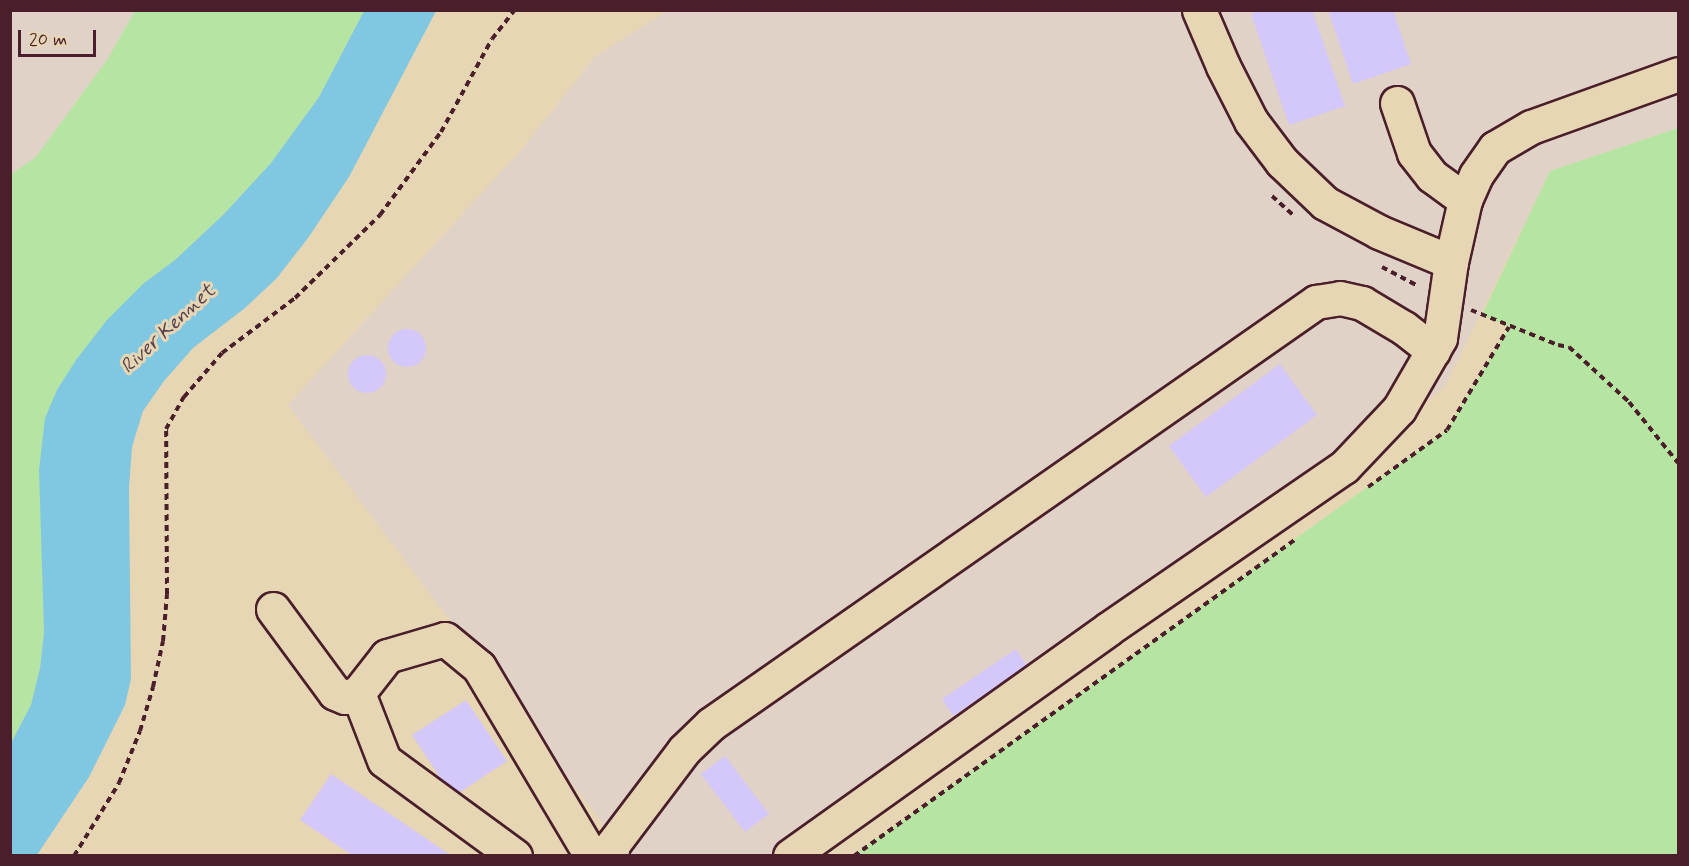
<!DOCTYPE html>
<style>
body{margin:0}
#map{position:relative;width:1689px;height:866px;overflow:hidden;background:#e7d6b3;font-family:Mynerve,sans-serif}
div>[style]{position:absolute}
[style*='--x']{left:calc(var(--x)*1px);top:calc(var(--y)*1px);width:calc(var(--w)*1px);rotate:calc(var(--a)*1deg)}
.built>*{inset:0;background:#e1d2c8}
.green>*{inset:0;background:#b6e4a2}
.water>*{inset:0;background:#80c8e1}
.building>*{inset:0;background:#d4c7f9}
.round{border-radius:50%}
.path>*{height:4px;margin-top:-2px;transform-origin:0;background:repeating-linear-gradient(90deg,#4a1f2b 0 6px,transparent 0 10.5px)}
.roads{filter:drop-shadow(2px 0 #4a1f2b) drop-shadow(-2px 0 #4a1f2b) drop-shadow(0 2px #4a1f2b) drop-shadow(0 -2px #4a1f2b)}
.minor>*{height:33px;margin:-16.5px;padding:0 16.5px;transform-origin:16.5px;border-radius:16.5px;background:#e7d6b3}
span{translate:-50% -50%;white-space:nowrap;text-align:center;line-height:1.15;-webkit-text-stroke:6px #e7d6b3;paint-order:stroke}
.water-label{font-size:20px;color:#55414f;font-style:italic}
.frame{position:absolute;inset:0;border:12px solid #4a1f2b;pointer-events:none}
.scale{position:absolute;left:18px;top:30px;width:78px;height:27px;box-sizing:border-box;border:3px solid #4a1f2b;border-top:0;padding-left:8px;font-size:18px;line-height:21px;white-space:nowrap;color:#4a1f2b;-webkit-text-stroke:4px #e7d6b3;paint-order:stroke}
</style>
<div id="map">
<div class="built">
<div style="clip-path:polygon(11px 11px,183px 11px,11px 405px)"></div>
<div style="clip-path:polygon(667px 11px,1678px 11px,1678px 128px,1550px 171px,1445px 387px,814px 855px,626px 855px,288px 405px,522px 149px,595px 57px)"></div>
</div>
<div class="green">
<div style="clip-path:polygon(135px 11px,364px 11px,319px 97px,271px 163px,224px 214px,175px 260px,144px 283px,42px 552px,44px 632px,40px 668px,31px 705px,11px 743px,11px 174px,35px 158px,107px 60px)"></div>
<div style="clip-path:polygon(1678px 128px,1678px 855px,854px 855px,1447px 430px,1509px 327px,1482px 315px,1550px 171px)"></div>
</div>
<div class="water">
<div style="clip-path:polygon(364px 11px,436px 11px,349px 177px,308px 238px,277px 278px,245px 308px,193px 348px,164px 381px,143px 411px,132px 447px,129px 488px,131px 679px,125px 705px,89px 777px,37px 855px,11px 855px,11px 743px,31px 705px,40px 668px,44px 632px,39px 470px,45px 418px,57px 390px,76px 360px,107px 320px,144px 283px,175px 260px,224px 214px,271px 163px,319px 97px)"></div>
</div>
<div class="building">
<div style="clip-path:polygon(1261px 10px,1312px 10px,1345px 106px,1289px 125px,1251px 14px)"></div>
<div style="clip-path:polygon(1328px 10px,1393px 10px,1411px 64px,1353px 84px)"></div>
<div class="round" style="left:388px;top:329px;width:38px;height:38px"></div>
<div class="round" style="left:348px;top:355px;width:38px;height:38px"></div>
<div style="clip-path:polygon(1280px 364px,1317px 415px,1206px 497px,1169px 446px)"></div>
<div style="clip-path:polygon(1016px 649px,1027px 666px,953px 716px,942px 699px)"></div>
<div style="clip-path:polygon(466px 700px,507px 761px,453px 797px,412px 735px)"></div>
<div style="clip-path:polygon(725px 756px,769px 814px,745px 832px,701px 774px)"></div>
<div style="clip-path:polygon(331px 774px,452px 856px,353px 856px,300px 820px)"></div>
</div>
<div class="path">
<div style="--x:1272;--y:196;--w:28;--a:42"></div>
<div style="--x:1382;--y:267;--w:41;--a:27.8"></div>
<div style="--x:1471;--y:310;--w:94;--a:21.9"></div>
<div style="--x:1558;--y:345;--w:11;--a:10"></div>
<div style="--x:1569;--y:347;--w:81;--a:42.5"></div>
<div style="--x:1629;--y:402;--w:78;--a:51.2"></div>
<div style="--x:1368;--y:487;--w:97;--a:-35.8"></div>
<div style="--x:1447;--y:430;--w:120;--a:-59"></div>
<div style="--x:74;--y:856;--w:86;--a:-58.3"></div>
<div style="--x:119;--y:783;--w:56;--a:-68"></div>
<div style="--x:140;--y:731;--w:46;--a:-73.5"></div>
<div style="--x:153;--y:687;--w:47;--a:-77.7"></div>
<div style="--x:163;--y:641;--w:47;--a:-85.1"></div>
<div style="--x:167;--y:594;--w:165;--a:-90.3"></div>
<div style="--x:166;--y:429;--w:37;--a:-61"></div>
<div style="--x:184;--y:397;--w:58;--a:-49.2"></div>
<div style="--x:222;--y:353;--w:91;--a:-37"></div>
<div style="--x:295;--y:298;--w:119;--a:-44.3"></div>
<div style="--x:380;--y:215;--w:103;--a:-53.7"></div>
<div style="--x:441;--y:132;--w:106;--a:-61.3"></div>
<div style="--x:492;--y:39;--w:37;--a:-52"></div>
<div style="--x:854;--y:856;--w:544;--a:-35.65"></div>
</div>
<div class="roads">
<div class="minor">
<div style="--x:1199;--y:10;--w:61;--a:66.8"></div>
<div style="--x:1223;--y:66;--w:62;--a:63"></div>
<div style="--x:1251;--y:121;--w:51;--a:52.9"></div>
<div style="--x:1282;--y:162;--w:59;--a:43.6"></div>
<div style="--x:1325;--y:203;--w:61;--a:28.2"></div>
<div style="--x:1379;--y:232;--w:78;--a:22.6"></div>
<div style="--x:1397;--y:103;--w:53;--a:71.2"></div>
<div style="--x:1414;--y:153;--w:29;--a:52"></div>
<div style="--x:1432;--y:176;--w:41;--a:36"></div>
<div style="--x:273;--y:609;--w:104;--a:53.6"></div>
<div style="--x:335;--y:693;--w:11;--a:22"></div>
<div style="--x:345;--y:697;--w:14;--a:-17"></div>
<div style="--x:515;--y:856;--w:162;--a:-143.8"></div>
<div style="--x:384;--y:760;--w:72;--a:-111.2"></div>
<div style="--x:358;--y:693;--w:47;--a:-51.9"></div>
<div style="--x:387;--y:656;--w:60;--a:-16.3"></div>
<div style="--x:445;--y:639;--w:44;--a:39.5"></div>
<div style="--x:479;--y:667;--w:220;--a:59.3"></div>
<div style="--x:611;--y:856;--w:12;--a:-81"></div>
<div style="--x:613;--y:844;--w:118;--a:-52.9"></div>
<div style="--x:684;--y:750;--w:37;--a:-44"></div>
<div style="--x:711;--y:724;--w:738;--a:-34.9"></div>
<div style="--x:1316;--y:302;--w:24;--a:-9"></div>
<div style="--x:1340;--y:298;--w:23;--a:13"></div>
<div style="--x:1362;--y:303;--w:49;--a:30.8"></div>
<div style="--x:1404;--y:328;--w:37;--a:38"></div>
<div style="--x:790;--y:856;--w:391;--a:-35.5"></div>
<div style="--x:1108;--y:629;--w:286;--a:-34.5"></div>
<div style="--x:1344;--y:467;--w:80;--a:-46.5"></div>
<div style="--x:1399;--y:409;--w:82;--a:-60"></div>
<div style="--x:1440;--y:338;--w:77;--a:-81.8"></div>
<div style="--x:1451;--y:262;--w:64;--a:-77.3"></div>
<div style="--x:1465;--y:200;--w:27;--a:-66"></div>
<div style="--x:1476;--y:175;--w:33;--a:-55"></div>
<div style="--x:1495;--y:148;--w:42;--a:-30.3"></div>
<div style="--x:1531;--y:127;--w:156;--a:-19.8"></div>
</div>
</div>
<div class="water-label">
<span style="left:168px;top:329px;rotate:-43deg">River Kennet</span>
</div>
<div class="frame"></div>
<div class="scale">20 m</div>
</div>
